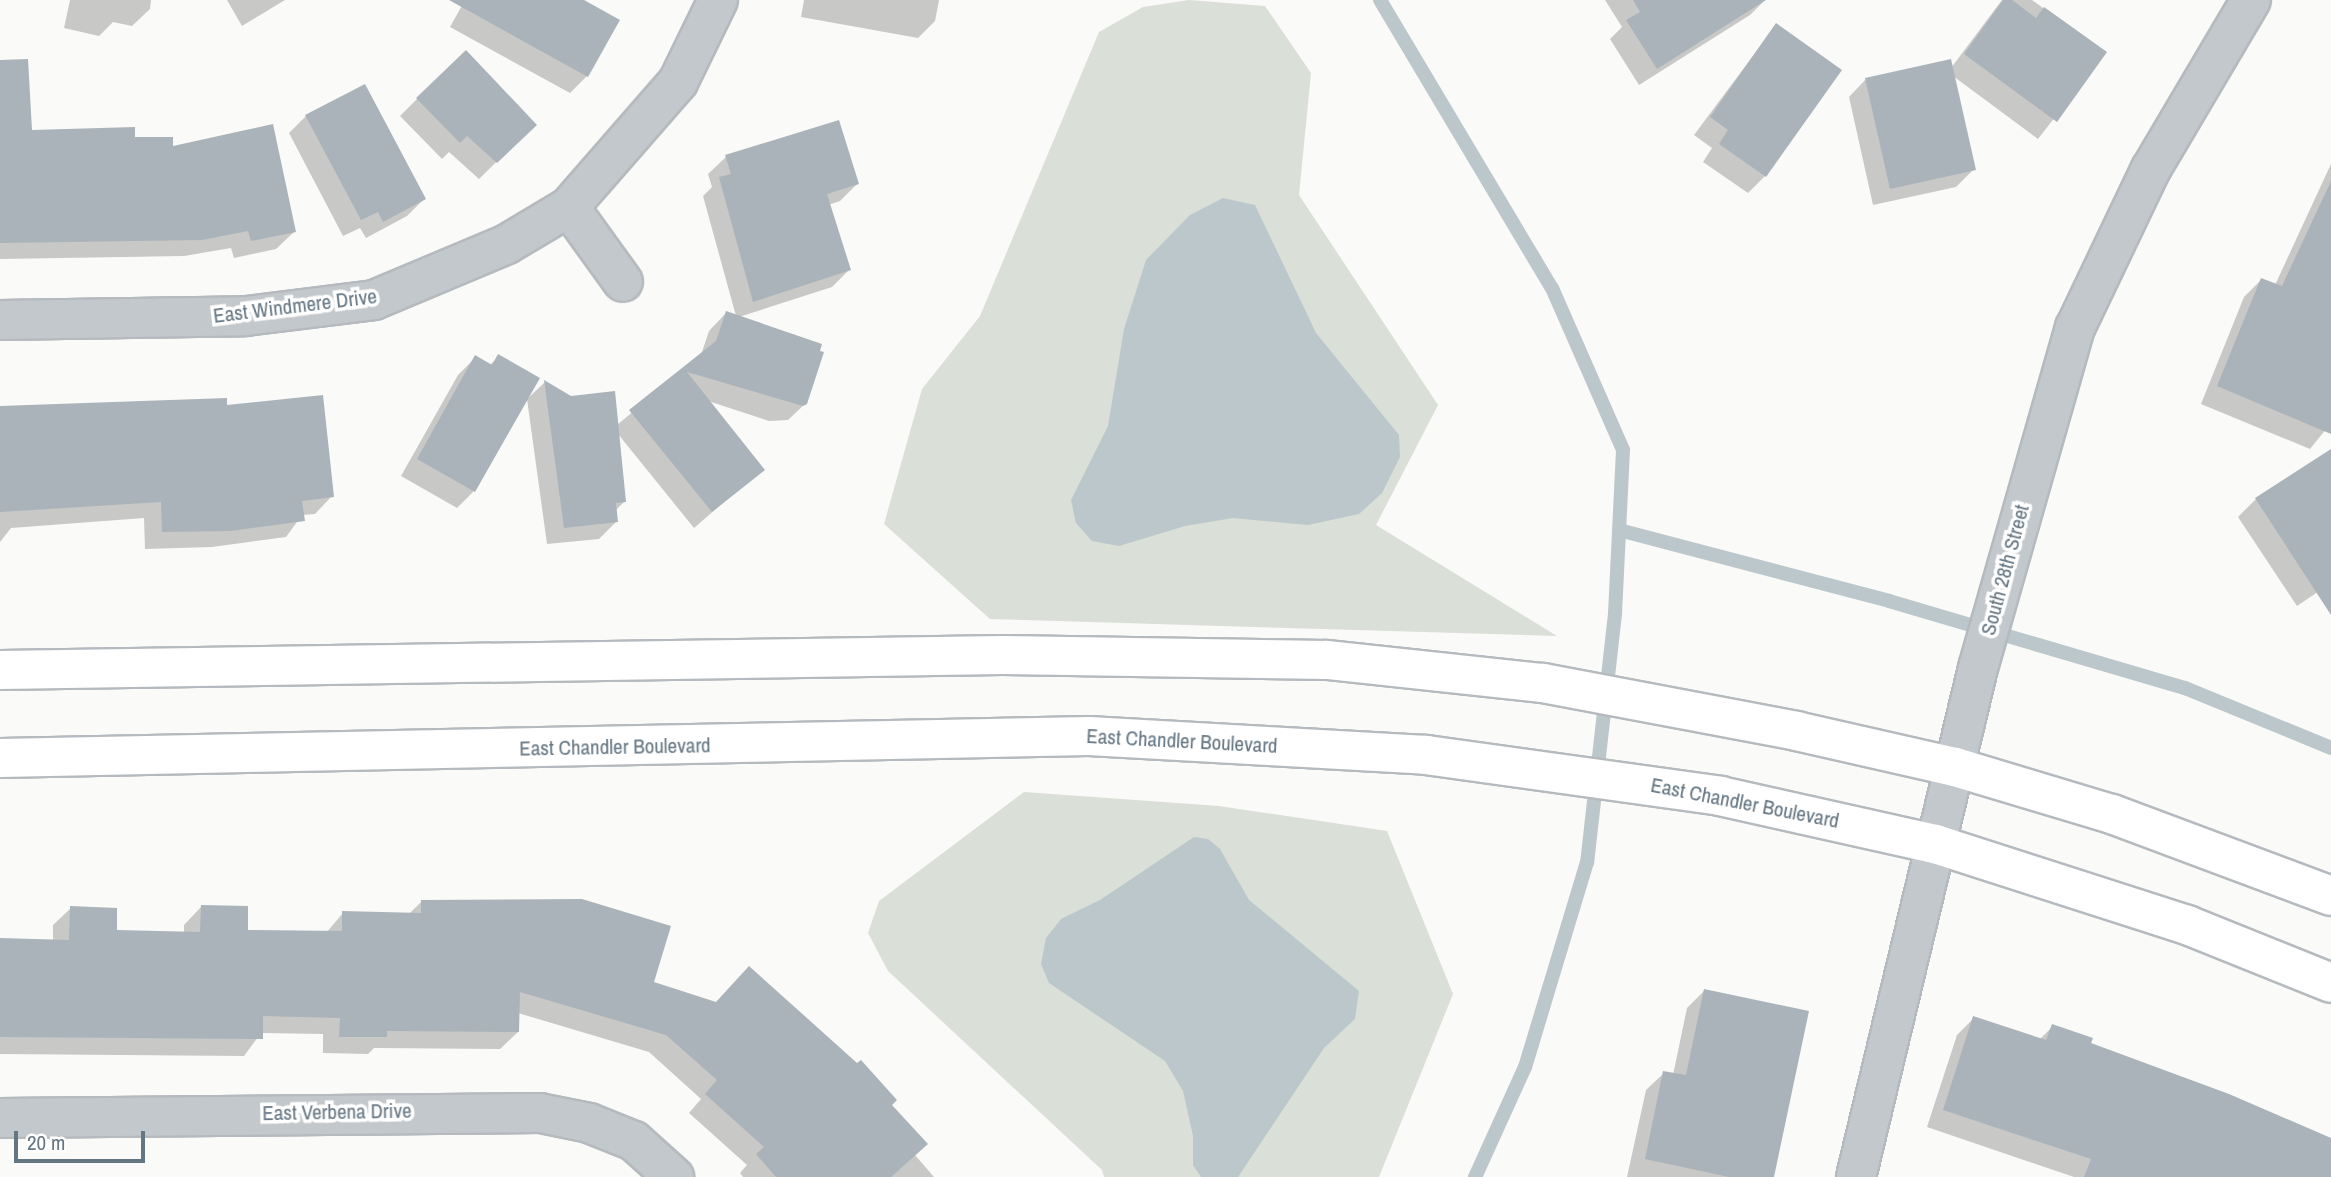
<!DOCTYPE html>
<style>
body{margin:0}
#map{position:relative;width:2331px;height:1177px;overflow:hidden;background:#fafaf8;font-family:"Archivo Narrow",sans-serif}
div>[style]{position:absolute}
[style*='--x']{left:calc(var(--x)*1px);top:calc(var(--y)*1px);width:calc(var(--w)*1px);rotate:calc(var(--a)*1deg)}
.green>*{inset:0;background:#dadfd7}
.water>*{inset:0;background:#bbc7cb}
.shadow>*{inset:0;background:#0003}
.stream>*{height:14px;margin:-7px;padding:0 7px;transform-origin:7px;border-radius:7px;background:#bbc7cb}
.building>*{inset:0;background:#aab3b9}
.roads{filter:drop-shadow(2px 0 #b5babe) drop-shadow(-2px 0 #b5babe) drop-shadow(0 2px #b5babe) drop-shadow(0 -2px #b5babe)}
.minor>*{height:38px;margin:-19px;padding:0 19px;transform-origin:19px;border-radius:19px;background:#c3c8cc}
.major>*{height:38px;margin:-19px;padding:0 19px;transform-origin:19px;border-radius:19px;background:#fff}
span{translate:-50% -50%;white-space:nowrap;text-align:center;line-height:1.15;-webkit-text-stroke:7px #fff;paint-order:stroke}
.street-label{font-size:21px;color:#657683}
.scale{position:absolute;left:14px;top:1131px;width:131px;height:32px;box-sizing:border-box;border:4px solid #657683;border-top:0;padding-left:9px;font-size:21px;line-height:24px;white-space:nowrap;color:#657683;-webkit-text-stroke:5px #fff;paint-order:stroke}
</style>
<div id="map">
<div class="green">
<div style="clip-path:polygon(1189px 0,1265px 6px,1311px 73px,1299px 195px,1438px 405px,1376px 525px,1557px 636px,990px 619px,884px 524px,922px 389px,980px 316px,1099px 32px,1143px 7px)"></div>
<div style="clip-path:polygon(1024px 792px,1219px 806px,1387px 831px,1453px 994px,1379px 1177px,1104px 1177px,1102px 1170px,888px 971px,868px 933px,879px 901px)"></div>
</div>
<div class="water">
<div style="clip-path:polygon(1223px 198px,1255px 205px,1316px 333px,1399px 435px,1400px 457px,1382px 493px,1359px 514px,1308px 525px,1233px 518px,1185px 526px,1119px 546px,1092px 541px,1076px 523px,1071px 500px,1108px 426px,1124px 329px,1146px 260px,1190px 215px)"></div>
<div style="clip-path:polygon(1194px 837px,1208px 839px,1220px 849px,1249px 900px,1359px 991px,1355px 1019px,1324px 1048px,1238px 1177px,1201px 1177px,1193px 1165px,1193px 1136px,1183px 1091px,1165px 1061px,1049px 983px,1041px 964px,1046px 938px,1061px 919px,1100px 900px)"></div>
</div>
<div class="shadow">
<div style="clip-path:polygon(70px 0,151px 0,150px 9px,132px 26px,113px 22px,99px 36px,64px 28px)"></div>
<div style="clip-path:polygon(227px 0,285px 0,242px 26px)"></div>
<div style="clip-path:polygon(465px 0,581px 0,587px 76px,570px 93px,450px 27px)"></div>
<div style="clip-path:polygon(804px 0,939px 0,935px 21px,918px 38px,801px 17px)"></div>
<div style="clip-path:polygon(1605px 0,1765px 0,1750px 15px,1639px 85px,1610px 39px,1622px 27px)"></div>
<div style="clip-path:polygon(2002px 0,2032px 0,2105px 53px,2038px 139px,1953px 76px,1974px 169px,1956px 187px,1873px 205px,1849px 97px,1866px 79px,1951px 68px)"></div>
<div style="clip-path:polygon(1776px 25px,1765px 176px,1748px 193px,1703px 162px,1712px 148px,1694px 135px)"></div>
<div style="clip-path:polygon(417px 99px,534px 125px,479px 179px,449px 152px,442px 159px,400px 116px)"></div>
<div style="clip-path:polygon(306px 116px,424px 199px,407px 216px,366px 238px,360px 228px,343px 236px,289px 133px)"></div>
<div style="clip-path:polygon(0 117px,31px 132px,133px 138px,171px 149px,294px 232px,276px 249px,234px 258px,231px 248px,184px 256px,0 259px)"></div>
<div style="clip-path:polygon(726px 157px,857px 184px,840px 201px,828px 205px,849px 270px,832px 287px,739px 317px,806px 403px,788px 420px,769px 421px,708px 401px,762px 469px,694px 528px,618px 434px,624px 502px,615px 511px,616px 522px,599px 539px,547px 544px,527px 399px,544px 383px,617px 425px,701px 355px,709px 331px,726px 313px,736px 316px,703px 196px,712px 187px,708px 174px)"></div>
<div style="clip-path:polygon(2331px 164px,2331px 423px,2310px 449px,2201px 404px,2244px 297px,2261px 280px,2275px 285px)"></div>
<div style="clip-path:polygon(476px 357px,489px 366px,498px 357px,474px 491px,457px 508px,401px 476px,458px 375px)"></div>
<div style="clip-path:polygon(0 407px,226px 407px,332px 496px,315px 514px,302px 515px,286px 537px,212px 547px,145px 549px,144px 518px,11px 528px,0 542px)"></div>
<div style="clip-path:polygon(2331px 451px,2331px 583px,2297px 606px,2238px 517px,2256px 499px)"></div>
<div style="clip-path:polygon(422px 901px,652px 984px,890px 1105px,915px 1155px,934px 1177px,743px 1177px,740px 1173px,747px 1165px,689px 1113px,701px 1099px,649px 1052px,518px 1013px,518px 1032px,500px 1049px,374px 1048px,368px 1054px,323px 1053px,323px 1034px,261px 1033px,244px 1056px,0 1054px,0 940px,53px 941px,53px 925px,71px 908px,115px 932px,184px 934px,184px 925px,201px 907px,246px 932px,326px 933px,343px 913px,409px 914px)"></div>
<div style="clip-path:polygon(1704px 991px,1773px 1177px,1627px 1177px,1646px 1090px,1664px 1073px,1673px 1075px,1687px 1008px)"></div>
<div style="clip-path:polygon(1974px 1018px,2039px 1040px,2053px 1026px,2089px 1045px,2331px 1140px,2331px 1177px,2074px 1177px,1927px 1127px,1957px 1035px)"></div>
</div>
<div class="stream">
<div style="--x:1380;--y:0;--w:335;--a:59.2"></div>
<div style="--x:1552;--y:288;--w:177;--a:66.3"></div>
<div style="--x:1623;--y:450;--w:164;--a:92.8"></div>
<div style="--x:1615;--y:614;--w:250;--a:96.4"></div>
<div style="--x:1587;--y:862;--w:214;--a:106.8"></div>
<div style="--x:1525;--y:1067;--w:121;--a:114.4"></div>
<div style="--x:1619;--y:530;--w:279;--a:14.7"></div>
<div style="--x:1889;--y:601;--w:309;--a:16.4"></div>
<div style="--x:2185;--y:688;--w:158;--a:22.3"></div>
</div>
<div class="building">
<div style="clip-path:polygon(449px 0,584px 0,620px 20px,588px 77px)"></div>
<div style="clip-path:polygon(1633px 0,1766px 0,1657px 69px,1626px 20px,1640px 12px)"></div>
<div style="clip-path:polygon(2003px 0,2012px 0,2036px 18px,2044px 7px,2107px 52px,2057px 122px,1964px 54px)"></div>
<div style="clip-path:polygon(1776px 23px,1842px 70px,1766px 177px,1719px 144px,1728px 130px,1710px 117px)"></div>
<div style="clip-path:polygon(466px 50px,537px 125px,497px 163px,467px 136px,460px 143px,416px 98px)"></div>
<div style="clip-path:polygon(28px 59px,32px 130px,135px 127px,135px 137px,173px 137px,173px 146px,273px 124px,296px 232px,251px 241px,248px 231px,202px 240px,0 243px,0 60px)"></div>
<div style="clip-path:polygon(1951px 59px,1976px 170px,1890px 189px,1865px 78px)"></div>
<div style="clip-path:polygon(365px 84px,426px 199px,383px 222px,378px 212px,361px 220px,305px 115px)"></div>
<div style="clip-path:polygon(839px 120px,859px 184px,827px 194px,851px 270px,753px 302px,719px 177px,731px 174px,725px 155px)"></div>
<div style="clip-path:polygon(2331px 181px,2331px 434px,2217px 386px,2261px 278px,2282px 286px)"></div>
<div style="clip-path:polygon(726px 311px,822px 344px,820px 351px,824px 352px,807px 404px,803px 406px,687px 372px,765px 470px,712px 512px,629px 410px,716px 341px)"></div>
<div style="clip-path:polygon(498px 354px,540px 378px,475px 492px,417px 459px,475px 355px,492px 365px)"></div>
<div style="clip-path:polygon(544px 380px,571px 396px,615px 391px,626px 502px,616px 503px,618px 522px,564px 528px)"></div>
<div style="clip-path:polygon(323px 395px,334px 497px,302px 501px,305px 521px,230px 531px,162px 532px,161px 502px,0 512px,0 406px,227px 398px,227px 405px)"></div>
<div style="clip-path:polygon(2331px 449px,2331px 615px,2255px 498px)"></div>
<div style="clip-path:polygon(582px 899px,671px 926px,654px 982px,716px 1002px,749px 966px,857px 1063px,861px 1060px,897px 1100px,892px 1105px,928px 1144px,891px 1177px,776px 1177px,756px 1154px,764px 1147px,705px 1094px,717px 1080px,666px 1035px,520px 992px,519px 1032px,387px 1031px,387px 1037px,339px 1037px,340px 1018px,263px 1016px,263px 1039px,0 1037px,0 938px,69px 940px,70px 906px,117px 908px,117px 930px,200px 932px,201px 905px,248px 906px,248px 930px,342px 931px,342px 911px,421px 913px,421px 900px)"></div>
<div style="clip-path:polygon(1704px 989px,1809px 1011px,1774px 1177px,1729px 1177px,1645px 1159px,1663px 1071px,1686px 1075px)"></div>
<div style="clip-path:polygon(1973px 1016px,2046px 1040px,2052px 1024px,2093px 1038px,2091px 1043px,2229px 1094px,2331px 1138px,2331px 1177px,2084px 1177px,2091px 1159px,1943px 1110px)"></div>
</div>
<div class="roads">
<div class="minor">
<div style="--x:569;--y:207;--w:92;--a:54.2"></div>
<div style="--x:0;--y:320;--w:246;--a:-0.9"></div>
<div style="--x:246;--y:316;--w:129;--a:-7.1"></div>
<div style="--x:374;--y:300;--w:144;--a:-22.8"></div>
<div style="--x:507;--y:244;--w:72;--a:-30.8"></div>
<div style="--x:569;--y:207;--w:166;--a:-48.9"></div>
<div style="--x:678;--y:82;--w:91;--a:-64"></div>
<div style="--x:0;--y:1118;--w:540;--a:-0.53"></div>
<div style="--x:540;--y:1113;--w:50;--a:11.5"></div>
<div style="--x:589;--y:1123;--w:48;--a:21.8"></div>
<div style="--x:634;--y:1141;--w:54;--a:42"></div>
<div style="--x:1856;--y:1177;--w:523;--a:-76.52"></div>
<div style="--x:1978;--y:668;--w:354;--a:-74.1"></div>
<div style="--x:2075;--y:328;--w:176;--a:-64.5"></div>
<div style="--x:2151;--y:169;--w:196;--a:-59.4"></div>
</div>
<div class="major">
<div style="--x:0;--y:670;--w:1004;--a:-0.86"></div>
<div style="--x:1004;--y:655;--w:323;--a:0.9"></div>
<div style="--x:1327;--y:660;--w:217;--a:6.1"></div>
<div style="--x:1543;--y:683;--w:258;--a:10.7"></div>
<div style="--x:1796;--y:731;--w:163;--a:12.8"></div>
<div style="--x:1955;--y:767;--w:164;--a:16.7"></div>
<div style="--x:2112;--y:814;--w:234;--a:20.5"></div>
<div style="--x:0;--y:758;--w:1089;--a:-1.16"></div>
<div style="--x:1089;--y:736;--w:338;--a:3.2"></div>
<div style="--x:1426;--y:755;--w:297;--a:7.9"></div>
<div style="--x:1720;--y:796;--w:220;--a:12.6"></div>
<div style="--x:1935;--y:844;--w:265;--a:17.8"></div>
<div style="--x:2187;--y:925;--w:155;--a:21.9"></div>
</div>
</div>
<div class="street-label">
<span style="left:295px;top:306px;rotate:-7deg">East Windmere Drive</span>
<span style="left:2005px;top:570px;rotate:-75deg">South 28th Street</span>
<span style="left:1182px;top:741px;rotate:3deg">East Chandler Boulevard</span>
<span style="left:615px;top:747px;rotate:-1deg">East Chandler Boulevard</span>
<span style="left:1745px;top:803px;rotate:11deg">East Chandler Boulevard</span>
<span style="left:337px;top:1112px;rotate:-1deg">East Verbena Drive</span>
</div>
<div class="scale">20 m</div>
</div>
